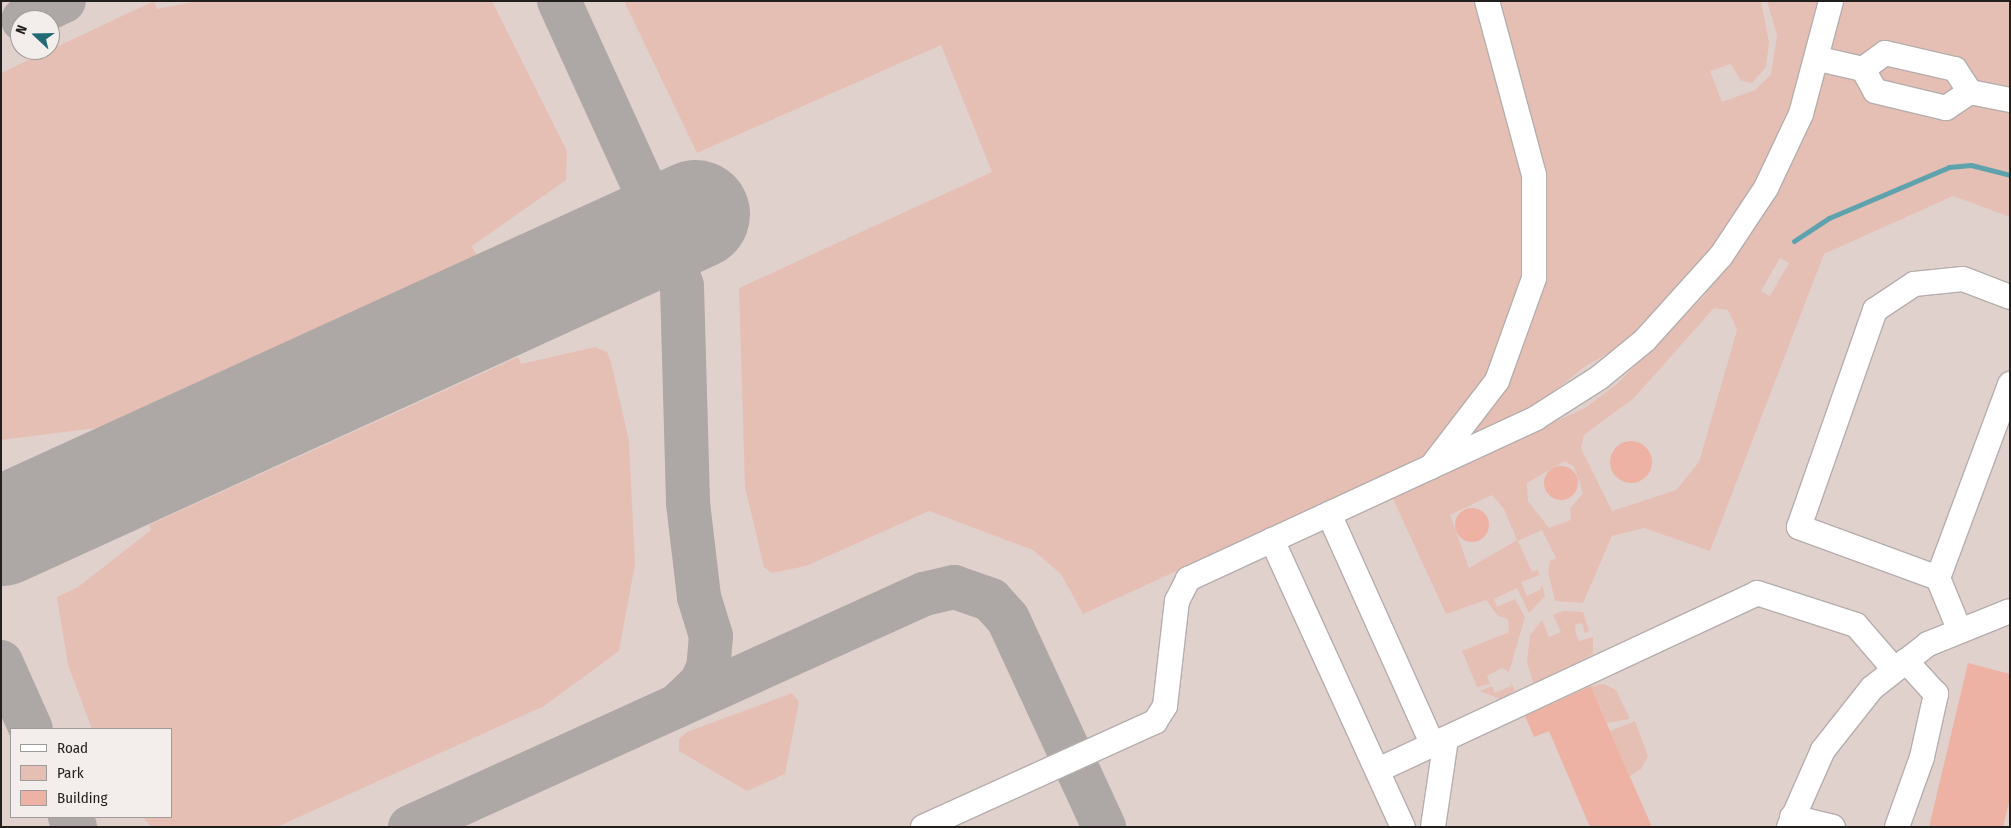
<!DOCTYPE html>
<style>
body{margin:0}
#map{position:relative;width:2011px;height:828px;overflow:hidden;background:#e6dfdd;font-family:"Fira Sans Condensed",sans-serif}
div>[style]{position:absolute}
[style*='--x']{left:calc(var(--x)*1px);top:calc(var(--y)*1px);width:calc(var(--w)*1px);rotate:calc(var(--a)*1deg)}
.built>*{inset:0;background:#e1d1cd}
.green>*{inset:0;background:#e6bfb4}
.stream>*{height:5px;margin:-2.5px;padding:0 2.5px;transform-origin:2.5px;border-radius:2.5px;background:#5ea2ae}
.taxiway>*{height:44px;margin:-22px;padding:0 22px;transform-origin:22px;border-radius:22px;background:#ada7a6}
.runway>*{height:109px;margin:-54.5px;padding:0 54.5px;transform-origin:54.5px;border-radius:54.5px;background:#ada7a6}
.building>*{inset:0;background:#edb2a3}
.round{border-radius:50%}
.roads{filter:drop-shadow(1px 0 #b5aead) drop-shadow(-1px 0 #b5aead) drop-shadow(0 1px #b5aead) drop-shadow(0 -1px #b5aead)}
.minor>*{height:24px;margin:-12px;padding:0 12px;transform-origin:12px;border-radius:12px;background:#fff}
span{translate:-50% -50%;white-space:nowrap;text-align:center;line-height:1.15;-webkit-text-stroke:4.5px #f3edeb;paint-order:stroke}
.frame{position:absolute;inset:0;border:2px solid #221f1f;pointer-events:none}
.legend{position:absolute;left:10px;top:728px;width:162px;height:90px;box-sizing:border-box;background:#f3edeb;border:1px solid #9f9b99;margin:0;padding:6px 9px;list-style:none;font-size:15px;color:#221f1f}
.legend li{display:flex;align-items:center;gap:10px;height:25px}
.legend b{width:25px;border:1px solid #9f9b99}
.north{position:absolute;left:10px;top:10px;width:50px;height:50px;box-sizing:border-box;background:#f3edeb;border:1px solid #9f9b99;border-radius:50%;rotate:291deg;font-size:14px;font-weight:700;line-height:20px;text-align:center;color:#221f1f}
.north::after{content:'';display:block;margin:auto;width:18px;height:22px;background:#216a76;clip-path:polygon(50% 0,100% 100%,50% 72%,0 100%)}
</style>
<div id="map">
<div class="built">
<div style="clip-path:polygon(evenodd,1px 1px,2010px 1px,2010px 827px,1px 827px,1px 1px,20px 20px,50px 20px,50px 50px,20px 50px,20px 20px,1px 1px,11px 729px,171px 729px,171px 817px,11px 817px,11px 729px)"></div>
</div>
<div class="green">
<div style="clip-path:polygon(154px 1px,157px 9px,198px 1px,492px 1px,567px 151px,566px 180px,472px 246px,477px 256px,97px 428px,1px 440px,1px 73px)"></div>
<div style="clip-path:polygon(624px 1px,1761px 1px,1769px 42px,1766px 67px,1752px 83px,1741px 81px,1731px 64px,1710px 71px,1722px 102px,1755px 90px,1771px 74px,1777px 35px,1767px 1px,1820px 1px,1790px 112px,1752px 190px,1716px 246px,1622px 345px,1584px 367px,1537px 405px,1083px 614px,1061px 574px,1033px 550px,929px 511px,806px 566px,772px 573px,764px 567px,745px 487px,739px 288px,992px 172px,941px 45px,697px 153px)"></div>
<div style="clip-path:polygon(evenodd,1843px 1px,2010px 1px,2010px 217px,1953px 196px,1824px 254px,1710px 551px,1644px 528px,1612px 536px,1583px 603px,1555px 601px,1548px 571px,1550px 561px,1556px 558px,1542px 530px,1518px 541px,1532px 572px,1537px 570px,1540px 575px,1521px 582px,1527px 596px,1541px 589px,1542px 584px,1545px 596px,1529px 613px,1517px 588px,1494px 599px,1497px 607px,1515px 599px,1525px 617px,1509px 672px,1502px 668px,1487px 676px,1490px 684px,1477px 687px,1462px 651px,1509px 632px,1508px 619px,1498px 616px,1486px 600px,1446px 614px,1392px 497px,1585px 408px,1618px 383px,1703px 297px,1757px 225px,1789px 168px,1819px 95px,1843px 1px,1780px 258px,1789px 263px,1770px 296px,1761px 291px,1780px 258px,1843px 1px,1714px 308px,1728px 310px,1737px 330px,1699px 462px,1676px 490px,1612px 511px,1581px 448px,1584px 435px,1634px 398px,1714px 308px,1843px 1px,1565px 461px,1574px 467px,1583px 493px,1570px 509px,1571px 520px,1549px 528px,1528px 501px,1527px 483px,1565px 461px,1843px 1px,1492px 495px,1504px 509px,1517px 540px,1469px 568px,1450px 515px,1492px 495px)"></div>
<div style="clip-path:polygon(595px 347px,607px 352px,611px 362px,629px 441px,635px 564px,619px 651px,544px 706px,277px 827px,151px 827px,143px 817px,171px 817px,171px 729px,92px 729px,68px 665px,57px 597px,78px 587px,151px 530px,149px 525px,518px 357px,521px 364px)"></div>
<div style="clip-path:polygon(1563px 611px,1583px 612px,1589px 631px,1585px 633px,1582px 623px,1575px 625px,1576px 634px,1579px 641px,1593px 637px,1593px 654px,1534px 686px,1527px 662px,1530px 635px,1542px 620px,1549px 637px,1561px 632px,1553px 615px)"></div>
<div style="clip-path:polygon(1510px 681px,1515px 690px,1503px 700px,1480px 691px,1492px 686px,1495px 693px,1511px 686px)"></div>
<div style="clip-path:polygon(1604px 684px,1616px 690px,1630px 719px,1607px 723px,1591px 686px)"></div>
<div style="clip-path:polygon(792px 693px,799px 702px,785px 774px,747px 791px,679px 751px,679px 739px,687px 732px)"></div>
<div style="clip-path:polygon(1635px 721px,1648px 756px,1641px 769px,1630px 776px,1610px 731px)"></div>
</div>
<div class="stream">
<div style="--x:1794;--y:241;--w:42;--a:-33.3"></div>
<div style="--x:1829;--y:218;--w:130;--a:-23"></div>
<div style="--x:1949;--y:167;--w:22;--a:-5"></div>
<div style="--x:1971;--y:165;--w:40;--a:14.4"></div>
</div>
<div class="taxiway">
<div style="--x:559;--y:1;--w:251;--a:65.5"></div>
<div style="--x:663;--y:229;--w:60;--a:71.6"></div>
<div style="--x:682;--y:286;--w:217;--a:88.4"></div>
<div style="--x:688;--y:503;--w:95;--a:83.3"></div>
<div style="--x:699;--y:597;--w:41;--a:72.9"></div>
<div style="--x:711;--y:636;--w:32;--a:95"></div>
<div style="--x:708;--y:668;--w:17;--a:115"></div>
<div style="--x:701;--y:683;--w:33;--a:136"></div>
<div style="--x:23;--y:20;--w:45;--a:-24.9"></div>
<div style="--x:1;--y:540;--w:198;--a:-26"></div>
<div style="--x:1;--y:662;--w:73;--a:65.9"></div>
<div style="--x:70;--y:817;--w:11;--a:63"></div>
<div style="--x:410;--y:827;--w:564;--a:-24.39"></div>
<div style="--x:924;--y:594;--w:31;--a:-13"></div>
<div style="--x:954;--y:587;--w:39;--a:19"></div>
<div style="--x:991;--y:600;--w:25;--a:48"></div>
<div style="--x:1008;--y:619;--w:229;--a:65.2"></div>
</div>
<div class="runway">
<div style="--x:1;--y:531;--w:763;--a:-24.55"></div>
</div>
<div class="building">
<div class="round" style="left:1610px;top:441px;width:42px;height:42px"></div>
<div class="round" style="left:1544px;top:466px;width:34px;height:34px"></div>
<div class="round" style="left:1455px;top:508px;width:34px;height:34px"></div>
<div style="clip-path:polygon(1968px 663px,2010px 674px,2010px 798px,2003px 827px,1929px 827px)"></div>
<div style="clip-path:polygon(1591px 686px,1610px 731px,1652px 827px,1590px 827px,1549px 731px,1534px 737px,1525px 716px)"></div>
</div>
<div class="roads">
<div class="minor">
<div style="--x:1819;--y:59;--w:45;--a:12.8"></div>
<div style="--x:1863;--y:69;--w:25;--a:61"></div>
<div style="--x:1875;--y:91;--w:73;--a:13.5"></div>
<div style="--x:1946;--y:108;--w:29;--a:-34"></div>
<div style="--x:1863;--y:69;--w:27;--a:-36"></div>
<div style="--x:1885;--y:53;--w:72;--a:12.9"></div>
<div style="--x:1955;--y:69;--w:27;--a:57"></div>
<div style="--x:1970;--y:92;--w:41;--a:11.3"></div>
<div style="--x:1431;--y:467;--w:108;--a:-52.5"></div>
<div style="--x:1497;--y:381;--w:109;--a:-70.2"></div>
<div style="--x:1534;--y:278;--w:103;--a:-90"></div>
<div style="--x:1534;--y:175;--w:180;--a:-105.1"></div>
<div style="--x:1329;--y:514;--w:253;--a:65.8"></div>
<div style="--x:1272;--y:540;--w:315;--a:65.5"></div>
<div style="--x:1938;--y:578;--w:148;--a:-159.9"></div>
<div style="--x:1799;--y:527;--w:230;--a:-70.7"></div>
<div style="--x:1875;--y:310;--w:47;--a:-33.7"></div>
<div style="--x:1914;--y:284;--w:49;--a:-5.8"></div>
<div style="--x:1963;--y:279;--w:50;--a:21"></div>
<div style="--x:1959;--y:629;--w:55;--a:-112.4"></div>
<div style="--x:1938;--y:578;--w:207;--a:-69.6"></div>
<div style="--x:1378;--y:770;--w:418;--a:-25"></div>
<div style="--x:1757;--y:593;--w:104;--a:17.9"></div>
<div style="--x:1856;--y:625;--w:58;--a:49.2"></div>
<div style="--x:1792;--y:817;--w:42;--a:13.7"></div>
<div style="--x:923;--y:827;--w:255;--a:-24.4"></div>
<div style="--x:1155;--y:722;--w:19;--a:-58"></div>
<div style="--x:1165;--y:706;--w:106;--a:-83.5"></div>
<div style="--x:1177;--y:601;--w:25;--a:-63"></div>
<div style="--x:1188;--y:579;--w:383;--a:-24.8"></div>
<div style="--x:1536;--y:418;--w:76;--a:-32.6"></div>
<div style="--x:1600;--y:377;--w:58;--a:-39.4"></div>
<div style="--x:1645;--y:340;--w:113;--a:-47.9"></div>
<div style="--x:1721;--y:256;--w:82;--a:-56.5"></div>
<div style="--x:1766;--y:188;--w:82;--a:-64.7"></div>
<div style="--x:1801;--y:114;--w:117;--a:-75.1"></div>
<div style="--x:1433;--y:827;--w:89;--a:-81.6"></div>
<div style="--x:1789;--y:827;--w:84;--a:-66.2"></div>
<div style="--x:1823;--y:750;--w:79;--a:-51.7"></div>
<div style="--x:1872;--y:688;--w:71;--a:-38.2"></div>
<div style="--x:1928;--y:644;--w:88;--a:-21.9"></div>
<div style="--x:1897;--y:827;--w:74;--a:-70.3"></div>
<div style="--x:1922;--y:757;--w:65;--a:-77.5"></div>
<div style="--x:1936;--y:694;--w:45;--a:-132.3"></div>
</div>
</div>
<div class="frame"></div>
<ul class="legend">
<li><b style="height:6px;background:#fff"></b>Road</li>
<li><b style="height:14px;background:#e6bfb4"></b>Park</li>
<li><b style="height:14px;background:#edb2a3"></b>Building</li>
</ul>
<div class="north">N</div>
</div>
